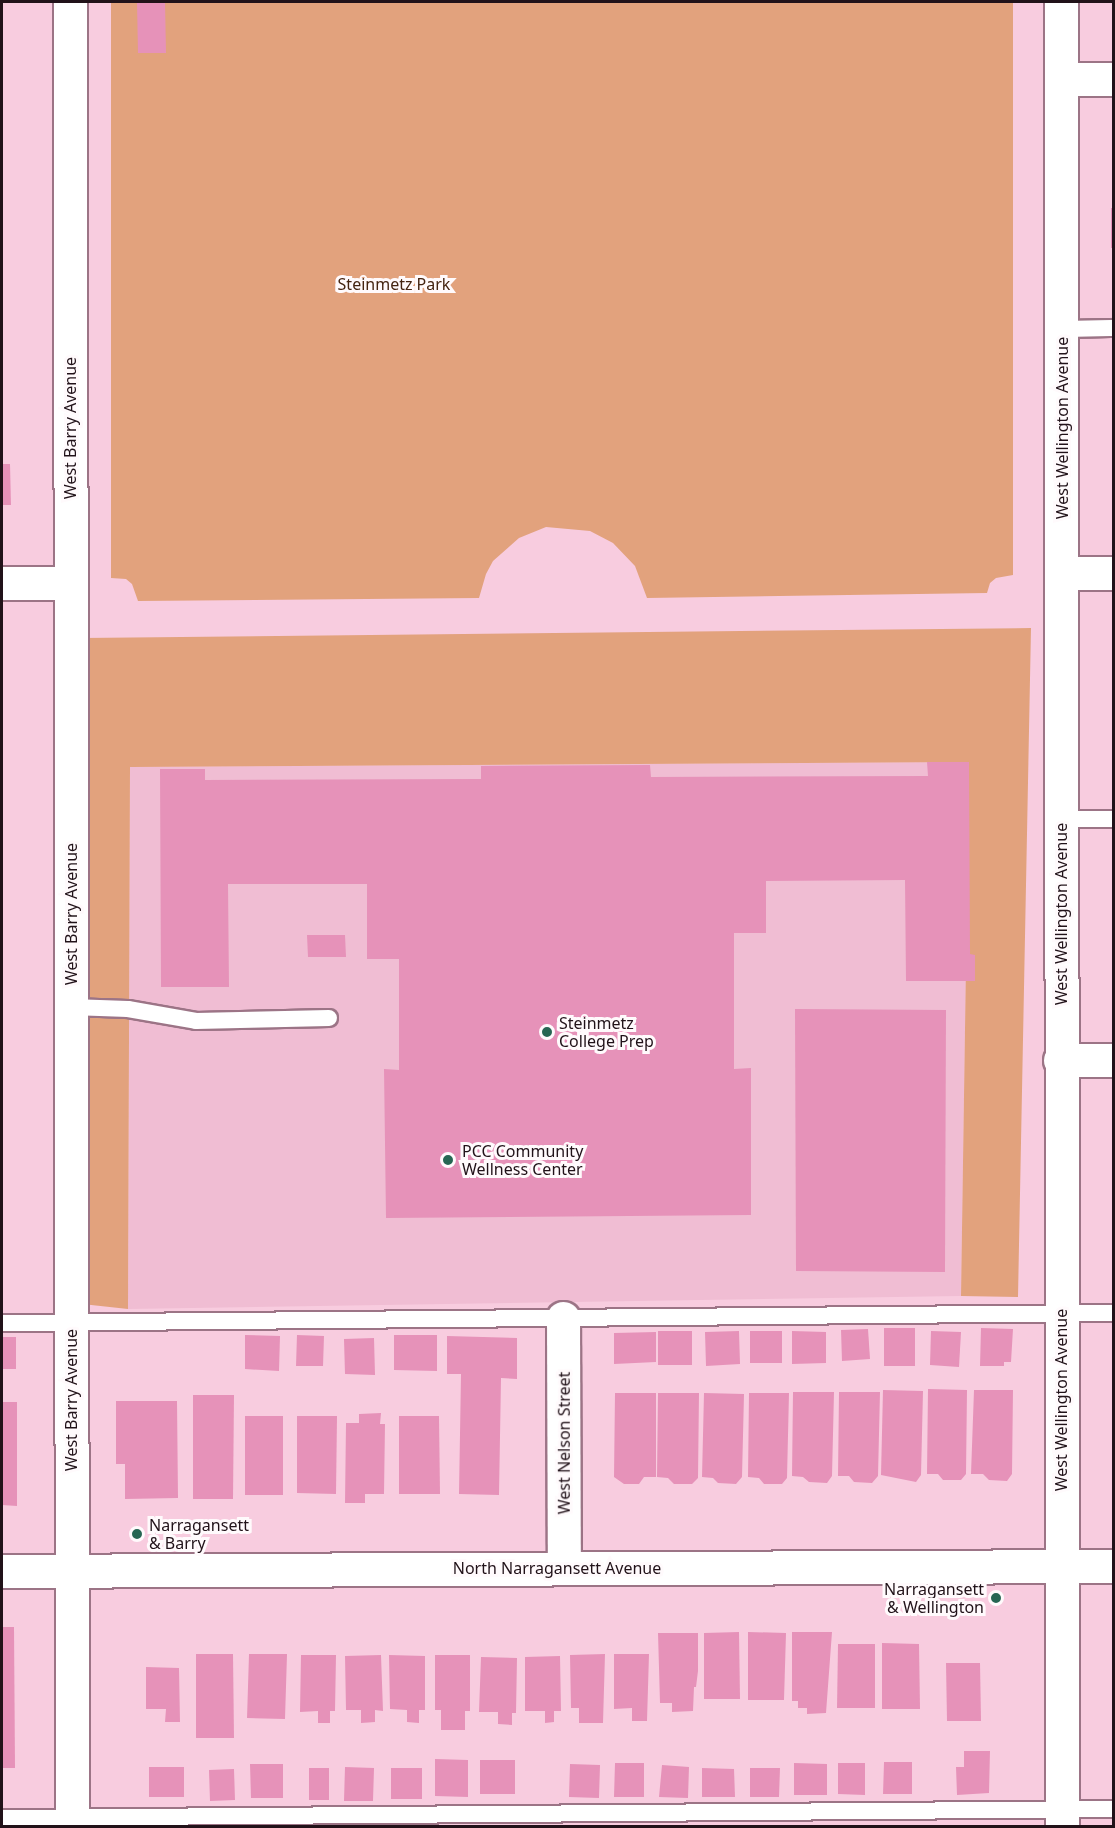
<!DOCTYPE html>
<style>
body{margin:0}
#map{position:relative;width:1115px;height:1828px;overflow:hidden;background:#f8ccdf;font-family:"Noto Sans",sans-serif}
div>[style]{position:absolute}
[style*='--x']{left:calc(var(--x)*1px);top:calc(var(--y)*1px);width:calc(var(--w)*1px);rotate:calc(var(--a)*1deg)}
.built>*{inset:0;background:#f0bdd3}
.green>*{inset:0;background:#e2a27d}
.building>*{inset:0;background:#e692b9}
.roads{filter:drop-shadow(2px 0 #9c7486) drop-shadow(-2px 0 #9c7486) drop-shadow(0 2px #9c7486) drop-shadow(0 -2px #9c7486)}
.service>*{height:16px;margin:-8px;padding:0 8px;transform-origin:8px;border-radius:8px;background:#fff}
.minor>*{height:33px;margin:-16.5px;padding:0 16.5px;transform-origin:16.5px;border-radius:16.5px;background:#fff}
.tertiary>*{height:33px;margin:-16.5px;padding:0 16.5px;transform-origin:16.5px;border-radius:16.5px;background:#fff}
.dots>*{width:16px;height:16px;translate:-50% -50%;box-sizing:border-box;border:3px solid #fffafc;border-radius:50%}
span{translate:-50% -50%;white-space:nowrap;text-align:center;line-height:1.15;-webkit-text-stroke:6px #fffafc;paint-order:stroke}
.park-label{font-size:16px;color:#442411}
.street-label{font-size:16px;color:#211219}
.poi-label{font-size:16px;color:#211219}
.left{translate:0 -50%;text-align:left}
.right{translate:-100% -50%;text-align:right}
.frame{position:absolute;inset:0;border:3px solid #211219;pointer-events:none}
</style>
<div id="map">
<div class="built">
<div style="clip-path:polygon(969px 762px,961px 1296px,128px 1309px,130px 767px)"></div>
</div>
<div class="green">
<div style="clip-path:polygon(111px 2px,1013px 2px,1013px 575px,996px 578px,990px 583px,987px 593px,647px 598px,635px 566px,613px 543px,590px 531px,546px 527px,519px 538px,493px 561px,486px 574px,479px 598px,138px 601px,132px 584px,126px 579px,111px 578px)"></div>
<div style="clip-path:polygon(1031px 628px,1018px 1297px,961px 1296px,969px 762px,130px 767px,128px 1309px,82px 1304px,82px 638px)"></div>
</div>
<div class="building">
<div style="clip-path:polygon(137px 2px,165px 2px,166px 53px,138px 53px)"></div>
<div style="clip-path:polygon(1111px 208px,1114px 208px,1114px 248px,1111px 248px)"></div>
<div style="clip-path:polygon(2px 464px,10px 464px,11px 505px,2px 505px)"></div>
<div style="clip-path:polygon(927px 762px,969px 762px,970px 954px,975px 955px,975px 981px,906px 981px,905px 880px,766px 881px,766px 933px,734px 933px,734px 1069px,751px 1068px,751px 1215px,386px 1218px,384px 1069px,399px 1070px,399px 959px,367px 959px,367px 884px,228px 884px,229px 987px,161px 987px,160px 769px,205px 769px,205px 780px,481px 779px,481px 766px,650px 765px,651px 777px,928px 776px)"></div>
<div style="clip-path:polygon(307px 935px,345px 935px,346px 957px,308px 957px)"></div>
<div style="clip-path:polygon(795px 1009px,946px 1010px,945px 1272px,796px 1271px)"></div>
<div style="clip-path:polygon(884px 1328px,915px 1328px,915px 1366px,884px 1366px)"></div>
<div style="clip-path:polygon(981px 1328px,1013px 1329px,1011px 1362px,1004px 1362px,1004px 1366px,980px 1366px)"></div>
<div style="clip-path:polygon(868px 1329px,870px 1359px,842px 1361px,841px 1330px)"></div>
<div style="clip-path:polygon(658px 1331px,692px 1331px,692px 1365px,658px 1365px)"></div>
<div style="clip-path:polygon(739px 1331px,740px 1364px,706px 1366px,705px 1332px)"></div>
<div style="clip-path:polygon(750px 1331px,782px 1331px,782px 1363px,750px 1363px)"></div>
<div style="clip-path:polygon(792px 1331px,826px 1332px,826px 1363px,792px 1364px)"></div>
<div style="clip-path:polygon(931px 1331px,961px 1332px,959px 1367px,930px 1365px)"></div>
<div style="clip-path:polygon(656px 1332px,656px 1362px,614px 1364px,614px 1333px)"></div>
<div style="clip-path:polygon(245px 1335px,280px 1336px,279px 1371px,245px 1369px)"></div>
<div style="clip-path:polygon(297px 1335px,324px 1336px,323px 1366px,296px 1366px)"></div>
<div style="clip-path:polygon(394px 1335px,437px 1335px,437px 1371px,394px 1370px)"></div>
<div style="clip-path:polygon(447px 1336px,517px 1338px,517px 1379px,501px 1378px,499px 1495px,459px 1494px,461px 1374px,447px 1374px)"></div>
<div style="clip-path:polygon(2px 1337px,16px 1337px,16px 1369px,2px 1369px)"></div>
<div style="clip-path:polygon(374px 1338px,375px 1375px,345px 1374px,344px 1339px)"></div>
<div style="clip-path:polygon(928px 1389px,967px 1390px,966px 1474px,961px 1480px,943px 1480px,938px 1474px,927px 1474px)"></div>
<div style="clip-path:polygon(883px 1390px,923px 1391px,921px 1475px,916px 1482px,881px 1475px)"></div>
<div style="clip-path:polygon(974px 1390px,1013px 1390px,1012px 1474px,1007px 1481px,989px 1480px,983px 1474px,971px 1474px)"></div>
<div style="clip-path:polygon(793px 1392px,834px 1392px,832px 1476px,827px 1483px,809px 1482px,803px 1477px,792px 1476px)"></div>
<div style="clip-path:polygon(839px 1392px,880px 1392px,878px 1476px,872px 1483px,854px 1482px,849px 1476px,838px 1476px)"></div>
<div style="clip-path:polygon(615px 1393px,656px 1393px,656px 1477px,644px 1477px,639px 1484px,624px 1484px,614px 1477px)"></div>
<div style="clip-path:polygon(658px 1393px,699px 1393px,698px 1478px,692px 1484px,674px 1484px,668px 1478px,657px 1477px)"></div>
<div style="clip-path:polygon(704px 1393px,744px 1394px,742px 1477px,736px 1484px,718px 1483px,713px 1478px,702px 1477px)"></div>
<div style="clip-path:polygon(749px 1393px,789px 1393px,787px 1478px,782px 1484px,764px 1484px,759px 1478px,748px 1477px)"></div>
<div style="clip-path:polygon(193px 1395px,234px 1395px,233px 1499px,193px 1499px)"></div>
<div style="clip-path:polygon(116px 1401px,177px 1401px,178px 1498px,125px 1499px,125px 1464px,116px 1464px)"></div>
<div style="clip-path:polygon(2px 1402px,17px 1402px,17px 1506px,2px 1505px)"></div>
<div style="clip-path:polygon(381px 1413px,380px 1424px,385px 1424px,384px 1494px,365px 1494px,365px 1503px,345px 1503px,346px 1423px,359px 1423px,359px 1414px)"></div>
<div style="clip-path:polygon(245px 1416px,283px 1416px,283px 1495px,245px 1495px)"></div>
<div style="clip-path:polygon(297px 1416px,337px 1416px,336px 1494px,297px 1493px)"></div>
<div style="clip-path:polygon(399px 1416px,439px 1416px,440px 1494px,399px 1494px)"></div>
<div style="clip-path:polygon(2px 1627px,14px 1627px,15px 1768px,2px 1768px)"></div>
<div style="clip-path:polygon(739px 1632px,740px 1699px,704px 1699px,704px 1633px)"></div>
<div style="clip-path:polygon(748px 1632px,786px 1633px,784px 1700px,748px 1700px)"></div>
<div style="clip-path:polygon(792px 1632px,832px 1632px,826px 1713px,807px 1714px,807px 1708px,798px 1708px,798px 1701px,792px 1701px)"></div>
<div style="clip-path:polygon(658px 1633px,698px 1633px,698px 1671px,696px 1687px,694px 1687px,693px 1711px,672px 1712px,672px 1703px,660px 1703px)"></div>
<div style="clip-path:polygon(882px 1643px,919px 1644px,920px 1709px,882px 1709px)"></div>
<div style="clip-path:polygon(838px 1644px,875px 1644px,875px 1708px,837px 1708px)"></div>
<div style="clip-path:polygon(196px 1654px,233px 1654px,234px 1738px,196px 1738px)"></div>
<div style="clip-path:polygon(249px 1654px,287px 1654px,285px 1719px,247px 1718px)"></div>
<div style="clip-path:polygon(605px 1654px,603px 1723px,579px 1723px,579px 1708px,571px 1708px,570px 1655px)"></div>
<div style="clip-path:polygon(614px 1654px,649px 1654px,647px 1721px,632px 1721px,632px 1708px,614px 1709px)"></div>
<div style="clip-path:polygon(301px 1655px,336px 1655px,335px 1711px,330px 1711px,330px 1723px,318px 1723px,318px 1711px,300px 1712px)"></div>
<div style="clip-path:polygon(381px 1655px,383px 1711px,375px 1710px,375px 1722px,361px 1723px,361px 1710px,346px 1710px,345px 1656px)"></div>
<div style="clip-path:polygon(389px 1655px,425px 1656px,425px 1710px,419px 1710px,419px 1723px,407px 1722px,407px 1710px,390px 1709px)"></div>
<div style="clip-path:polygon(435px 1655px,470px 1655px,470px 1711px,465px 1711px,465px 1730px,441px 1730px,441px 1710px,435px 1710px)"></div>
<div style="clip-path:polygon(560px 1656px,561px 1711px,554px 1711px,554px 1722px,545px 1723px,545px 1711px,525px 1711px,525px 1657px)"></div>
<div style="clip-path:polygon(481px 1657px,517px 1658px,516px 1713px,512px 1713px,512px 1725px,498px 1724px,498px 1712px,479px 1712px)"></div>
<div style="clip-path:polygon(946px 1663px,980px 1663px,981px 1721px,947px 1721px)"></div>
<div style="clip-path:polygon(146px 1667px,179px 1668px,180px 1722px,165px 1722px,166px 1709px,146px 1709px)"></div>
<div style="clip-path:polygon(964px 1751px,990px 1751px,989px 1793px,957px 1795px,956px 1767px,964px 1767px)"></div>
<div style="clip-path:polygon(435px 1759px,468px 1760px,468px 1797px,435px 1796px)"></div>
<div style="clip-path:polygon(480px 1760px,515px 1760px,515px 1794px,480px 1794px)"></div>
<div style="clip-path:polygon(884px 1762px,912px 1762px,912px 1794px,883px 1794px)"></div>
<div style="clip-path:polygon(615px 1763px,644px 1763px,644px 1797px,614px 1797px)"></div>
<div style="clip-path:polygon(794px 1763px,827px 1764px,827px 1795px,794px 1795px)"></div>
<div style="clip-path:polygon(838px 1763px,865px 1763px,865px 1795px,838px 1794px)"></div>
<div style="clip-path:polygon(250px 1764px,283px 1764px,283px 1798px,251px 1798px)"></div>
<div style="clip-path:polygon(570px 1764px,600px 1765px,599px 1798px,569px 1797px)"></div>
<div style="clip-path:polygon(662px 1765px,689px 1767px,688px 1798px,659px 1797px)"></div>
<div style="clip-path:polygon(149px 1767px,184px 1767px,184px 1797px,149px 1797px)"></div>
<div style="clip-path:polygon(345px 1767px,374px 1768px,373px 1801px,344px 1801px)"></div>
<div style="clip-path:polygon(309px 1768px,329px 1768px,329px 1800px,309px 1800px)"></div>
<div style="clip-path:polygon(391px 1768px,422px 1768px,422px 1799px,391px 1799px)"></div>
<div style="clip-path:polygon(702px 1768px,734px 1769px,735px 1797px,702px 1797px)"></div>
<div style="clip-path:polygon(750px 1768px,780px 1768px,779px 1797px,750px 1797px)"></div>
<div style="clip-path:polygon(234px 1769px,235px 1800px,210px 1801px,209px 1770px)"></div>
</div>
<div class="roads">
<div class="service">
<div style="--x:1062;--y:329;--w:52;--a:-1.1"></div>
<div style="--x:1061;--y:819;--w:53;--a:0"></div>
<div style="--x:71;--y:1007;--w:57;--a:2"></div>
<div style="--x:128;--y:1009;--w:69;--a:10"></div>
<div style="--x:196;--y:1021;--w:133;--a:-1.3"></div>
<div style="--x:2;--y:1323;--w:1112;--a:-0.52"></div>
<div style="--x:2;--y:1818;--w:1112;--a:-0.46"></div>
</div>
<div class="minor">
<div style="--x:70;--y:2;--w:1824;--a:89.94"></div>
<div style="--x:1061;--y:2;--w:1824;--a:89.97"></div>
<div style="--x:1061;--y:79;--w:53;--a:0"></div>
<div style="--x:1062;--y:573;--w:52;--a:0"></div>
<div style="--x:2;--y:583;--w:68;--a:0"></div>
<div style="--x:1060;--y:1060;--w:54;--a:0"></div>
<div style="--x:563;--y:1318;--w:250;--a:89.8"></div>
</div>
<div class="tertiary">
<div style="--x:2;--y:1571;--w:1112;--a:-0.26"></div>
</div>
</div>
<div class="dots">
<div style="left:547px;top:1032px;background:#276653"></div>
<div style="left:448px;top:1160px;background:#276653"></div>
<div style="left:137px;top:1534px;background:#276653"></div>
<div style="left:996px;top:1598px;background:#276653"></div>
</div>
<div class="park-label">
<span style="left:394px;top:284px">Steinmetz Park</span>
</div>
<div class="street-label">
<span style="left:70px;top:428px;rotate:-90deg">West Barry Avenue</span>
<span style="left:1062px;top:428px;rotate:-90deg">West Wellington Avenue</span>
<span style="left:71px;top:914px;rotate:-90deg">West Barry Avenue</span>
<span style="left:1061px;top:914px;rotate:-90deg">West Wellington Avenue</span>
<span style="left:71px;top:1400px;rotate:-90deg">West Barry Avenue</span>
<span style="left:1061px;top:1400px;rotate:-90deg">West Wellington Avenue</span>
<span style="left:564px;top:1443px;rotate:-90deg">West Nelson Street</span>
<span style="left:557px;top:1568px">North Narragansett Avenue</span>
</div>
<div class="poi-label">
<span class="left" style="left:559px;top:1032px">Steinmetz<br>College Prep</span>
<span class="left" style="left:462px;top:1160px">PCC Community<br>Wellness Center</span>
<span class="left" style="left:149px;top:1534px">Narragansett<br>&amp; Barry</span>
<span class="right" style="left:984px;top:1598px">Narragansett<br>&amp; Wellington</span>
</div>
<div class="frame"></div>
</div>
